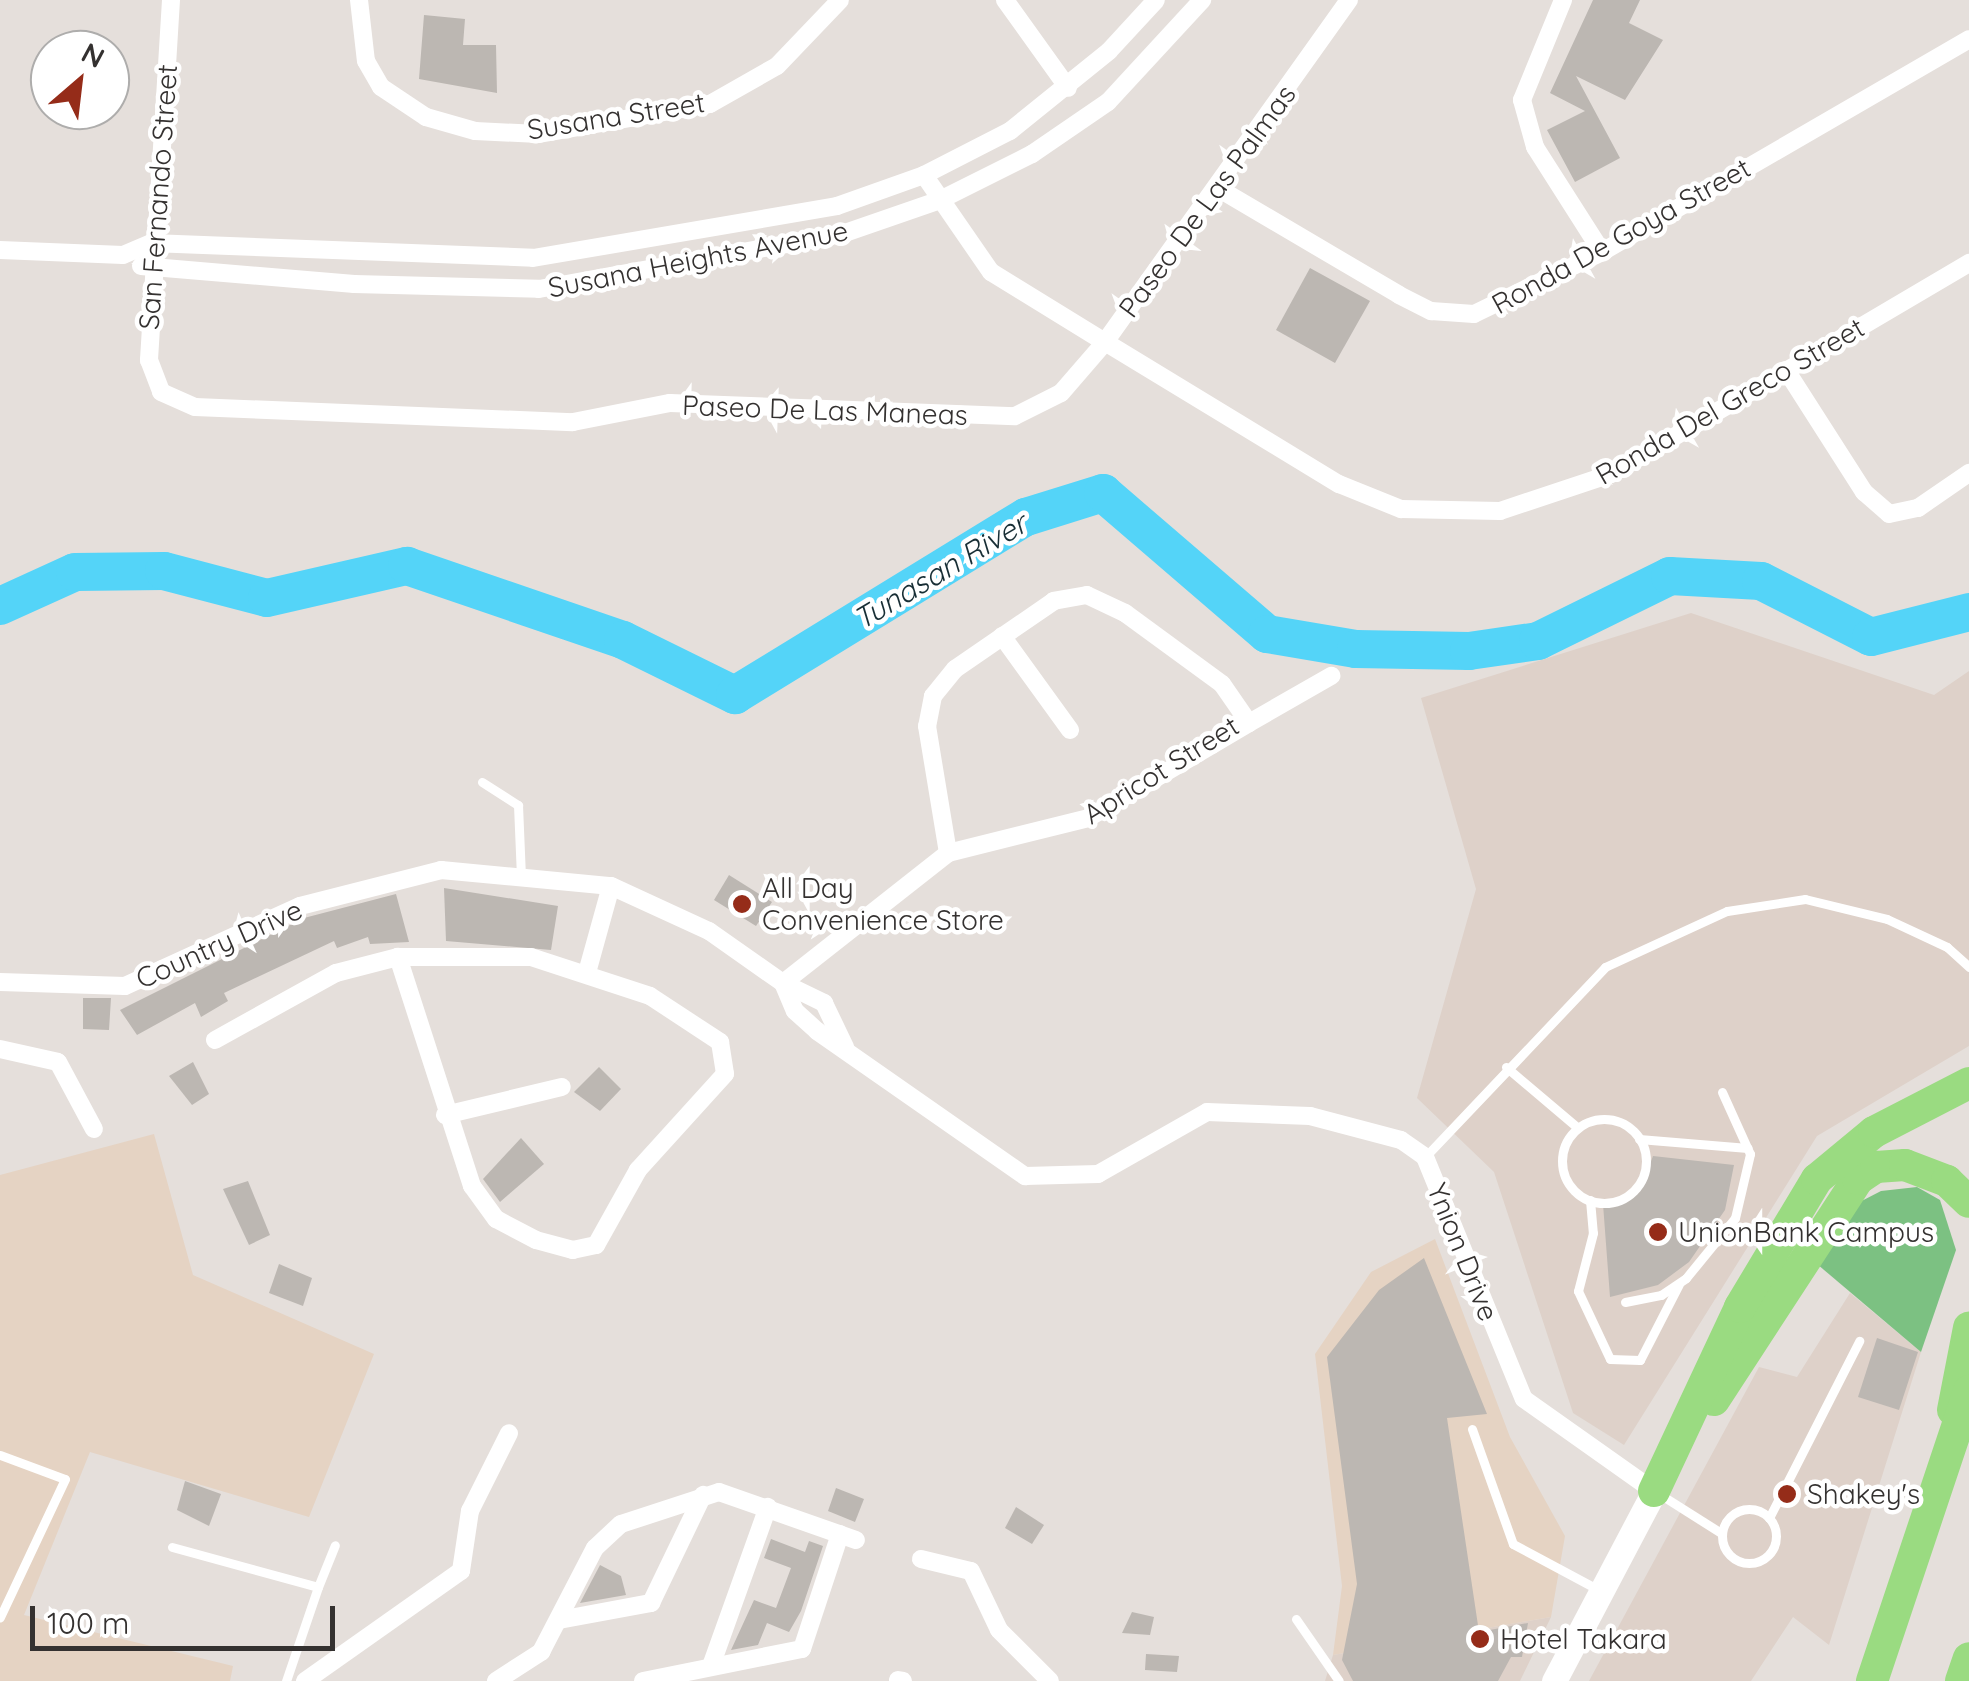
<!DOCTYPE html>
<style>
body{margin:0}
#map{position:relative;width:1969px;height:1681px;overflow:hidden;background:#e5dfdb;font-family:Quicksand,sans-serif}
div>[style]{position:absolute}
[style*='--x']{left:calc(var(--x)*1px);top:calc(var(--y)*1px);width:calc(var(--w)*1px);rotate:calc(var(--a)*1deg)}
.built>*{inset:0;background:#ded1c9}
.industrial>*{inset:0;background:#e5d3c3}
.green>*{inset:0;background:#7cc182}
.river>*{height:38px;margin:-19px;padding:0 19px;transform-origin:19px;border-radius:19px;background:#54d4f8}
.building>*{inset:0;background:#bcb7b2}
.lane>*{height:9px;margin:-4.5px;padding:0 4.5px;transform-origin:4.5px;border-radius:4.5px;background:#fff}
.lane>.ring{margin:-4.5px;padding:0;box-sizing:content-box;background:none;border:9px solid #fff;border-radius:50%}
.street>*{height:18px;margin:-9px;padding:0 9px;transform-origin:9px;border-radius:9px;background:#fff}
.secondary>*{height:25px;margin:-12.5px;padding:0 12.5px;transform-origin:12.5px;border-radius:12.5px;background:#fff}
.highway>*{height:32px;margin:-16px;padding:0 16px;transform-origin:16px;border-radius:16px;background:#9adb81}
.dots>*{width:28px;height:28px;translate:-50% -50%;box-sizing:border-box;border:5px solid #fff;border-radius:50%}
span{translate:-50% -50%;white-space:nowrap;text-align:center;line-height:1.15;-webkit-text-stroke:9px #fff;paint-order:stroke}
.street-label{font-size:28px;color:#343130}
.poi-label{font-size:28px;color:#343130}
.left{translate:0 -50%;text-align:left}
.water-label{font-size:30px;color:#182e35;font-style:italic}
.north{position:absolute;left:30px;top:30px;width:100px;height:100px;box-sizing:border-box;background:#fff;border:2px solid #aeadac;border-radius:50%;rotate:28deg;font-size:28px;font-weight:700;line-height:40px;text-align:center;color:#343130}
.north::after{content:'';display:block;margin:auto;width:35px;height:45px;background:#952c19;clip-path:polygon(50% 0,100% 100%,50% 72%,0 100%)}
.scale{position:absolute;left:30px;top:1606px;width:305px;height:45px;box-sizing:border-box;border:5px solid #343130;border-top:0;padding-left:12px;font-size:30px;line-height:35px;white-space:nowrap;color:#343130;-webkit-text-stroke:8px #fff;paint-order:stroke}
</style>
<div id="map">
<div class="built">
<div style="clip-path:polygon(1691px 613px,1934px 695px,1969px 671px,1969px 1046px,1817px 1136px,1624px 1445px,1573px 1413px,1494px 1172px,1417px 1098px,1476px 889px,1421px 698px)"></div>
<div style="clip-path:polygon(1850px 1293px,1921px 1352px,1829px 1645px,1793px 1617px,1751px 1681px,1589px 1681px,1759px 1367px,1797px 1377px)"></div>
<div style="clip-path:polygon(1551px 1617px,1520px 1681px,1325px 1681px,1333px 1655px)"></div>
</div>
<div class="industrial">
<div style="clip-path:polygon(154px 1134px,193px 1275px,374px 1354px,309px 1517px,90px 1452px,24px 1615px,233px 1666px,230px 1681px,0 1681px,0 1175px)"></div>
<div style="clip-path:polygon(1435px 1239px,1510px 1437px,1565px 1536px,1551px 1617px,1333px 1655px,1342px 1586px,1315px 1354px,1371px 1272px)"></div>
</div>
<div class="green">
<div style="clip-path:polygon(1917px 1187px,1940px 1200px,1956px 1250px,1921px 1352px,1817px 1264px,1850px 1207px,1881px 1191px)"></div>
</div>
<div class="river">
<div style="--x:0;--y:606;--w:82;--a:-24.4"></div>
<div style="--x:75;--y:572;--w:89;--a:-0.6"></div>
<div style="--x:164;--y:571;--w:106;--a:14.7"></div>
<div style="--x:267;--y:598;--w:144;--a:-12.9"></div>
<div style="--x:407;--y:566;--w:228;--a:18.9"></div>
<div style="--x:623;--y:640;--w:125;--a:26.2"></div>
<div style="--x:735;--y:695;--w:341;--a:-31.5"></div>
<div style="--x:1026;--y:517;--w:81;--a:-17.3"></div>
<div style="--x:1103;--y:493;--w:216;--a:40.7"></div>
<div style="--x:1267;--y:634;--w:90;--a:9.6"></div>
<div style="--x:1356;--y:649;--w:113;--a:1"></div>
<div style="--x:1469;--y:651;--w:70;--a:-8.2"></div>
<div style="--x:1538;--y:641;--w:147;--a:-26.2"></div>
<div style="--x:1670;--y:576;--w:91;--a:3.1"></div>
<div style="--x:1761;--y:581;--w:123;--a:27"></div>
<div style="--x:1871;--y:637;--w:101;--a:-14.3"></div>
</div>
<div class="building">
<div style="clip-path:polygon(1593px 0,1640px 0,1629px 23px,1663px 40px,1625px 100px,1576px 76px,1620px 158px,1575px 182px,1547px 130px,1585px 111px,1550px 93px)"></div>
<div style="clip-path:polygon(424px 15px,465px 19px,463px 45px,496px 45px,497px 93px,419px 79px)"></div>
<div style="clip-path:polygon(1310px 268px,1370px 301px,1335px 363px,1276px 330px)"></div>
<div style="clip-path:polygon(729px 875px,772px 902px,756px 926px,714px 900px)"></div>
<div style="clip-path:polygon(444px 888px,558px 906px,551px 950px,446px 941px)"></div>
<div style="clip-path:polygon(396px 894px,409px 942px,370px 944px,368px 937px,337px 948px,334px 941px,224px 993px,228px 1001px,201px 1017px,195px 1003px,137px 1035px,120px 1010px,304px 918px)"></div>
<div style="clip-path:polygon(83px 998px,111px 998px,109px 1030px,83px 1029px)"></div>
<div style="clip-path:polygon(193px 1062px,209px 1094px,192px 1105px,169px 1076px)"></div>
<div style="clip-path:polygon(599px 1067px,621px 1089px,600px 1111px,574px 1092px)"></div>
<div style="clip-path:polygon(521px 1138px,544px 1164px,500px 1202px,483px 1179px)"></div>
<div style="clip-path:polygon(1653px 1156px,1734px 1165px,1725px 1210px,1689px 1262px,1658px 1285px,1610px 1297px,1603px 1204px,1640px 1192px)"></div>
<div style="clip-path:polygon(248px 1181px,270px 1235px,249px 1245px,223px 1189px)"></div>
<div style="clip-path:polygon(1424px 1258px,1487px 1414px,1447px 1418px,1479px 1632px,1528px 1623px,1522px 1657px,1511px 1657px,1498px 1681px,1353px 1681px,1342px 1660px,1357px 1584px,1327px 1357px,1379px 1290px)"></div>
<div style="clip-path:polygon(279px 1264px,312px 1278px,303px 1306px,269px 1293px)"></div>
<div style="clip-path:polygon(1877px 1338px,1918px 1352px,1899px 1410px,1858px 1397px)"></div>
<div style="clip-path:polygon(185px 1481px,221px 1494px,209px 1526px,177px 1510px)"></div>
<div style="clip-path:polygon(836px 1488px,864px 1499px,855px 1522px,828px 1511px)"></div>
<div style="clip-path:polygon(1016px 1507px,1044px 1525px,1032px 1544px,1005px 1528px)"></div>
<div style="clip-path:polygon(771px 1539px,805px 1552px,809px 1541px,823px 1546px,801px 1611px,789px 1632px,767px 1623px,758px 1645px,731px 1650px,754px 1600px,776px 1608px,791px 1568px,764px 1558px)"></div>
<div style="clip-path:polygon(600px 1565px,621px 1576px,626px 1595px,580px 1603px)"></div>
<div style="clip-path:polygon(1132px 1612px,1154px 1617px,1150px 1635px,1122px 1633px)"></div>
<div style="clip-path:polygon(1146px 1654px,1179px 1656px,1177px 1672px,1145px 1670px)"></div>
</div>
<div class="lane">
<div style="--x:482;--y:782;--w:43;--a:32.6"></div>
<div style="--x:518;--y:805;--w:71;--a:87.6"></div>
<div style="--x:1506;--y:1067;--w:94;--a:40.3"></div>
<div class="ring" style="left:1562px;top:1119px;width:75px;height:75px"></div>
<div style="--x:1639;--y:1139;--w:109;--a:4.7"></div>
<div style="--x:1425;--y:1157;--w:262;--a:-46.5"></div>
<div style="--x:1605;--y:967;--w:134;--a:-24.7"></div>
<div style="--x:1727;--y:911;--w:79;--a:-8.7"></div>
<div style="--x:1805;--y:899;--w:84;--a:13.7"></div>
<div style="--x:1887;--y:919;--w:66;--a:25"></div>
<div style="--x:1947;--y:947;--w:30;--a:42"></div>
<div style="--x:1590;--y:1200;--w:33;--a:85"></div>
<div style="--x:1593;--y:1233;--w:60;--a:104.5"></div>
<div style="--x:1578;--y:1291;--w:75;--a:64.8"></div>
<div style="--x:1610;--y:1359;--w:30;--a:2"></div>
<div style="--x:1640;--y:1360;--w:85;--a:-62.8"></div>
<div style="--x:1625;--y:1302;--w:37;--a:-11"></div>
<div style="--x:1661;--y:1295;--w:30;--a:-34"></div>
<div style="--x:1686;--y:1278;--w:77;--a:-50.8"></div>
<div style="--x:1735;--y:1218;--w:66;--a:-76.8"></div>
<div style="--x:1750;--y:1154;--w:68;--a:-114.3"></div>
<div style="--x:1472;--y:1429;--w:122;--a:70.4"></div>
<div style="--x:1513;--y:1544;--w:98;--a:28.1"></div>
<div style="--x:0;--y:1455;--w:69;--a:20.3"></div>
<div style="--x:65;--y:1479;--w:153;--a:115.2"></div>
<div style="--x:1661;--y:1495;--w:71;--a:32.3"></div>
<div class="ring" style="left:1722px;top:1509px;width:45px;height:45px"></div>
<div style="--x:1769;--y:1518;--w:199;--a:-63"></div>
<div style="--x:172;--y:1547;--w:151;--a:15.3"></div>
<div style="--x:318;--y:1587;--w:99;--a:108.8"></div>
<div style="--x:318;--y:1587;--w:45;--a:-68"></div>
<div style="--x:1296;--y:1619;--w:75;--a:55.3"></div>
</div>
<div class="street">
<div style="--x:171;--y:0;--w:361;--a:93.5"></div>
<div style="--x:149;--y:360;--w:34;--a:69"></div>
<div style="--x:161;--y:392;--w:37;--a:24"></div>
<div style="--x:195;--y:407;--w:378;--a:2.3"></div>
<div style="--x:573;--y:422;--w:99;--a:-11.1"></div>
<div style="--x:670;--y:403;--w:345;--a:2.2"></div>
<div style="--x:1015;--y:416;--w:51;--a:-26.6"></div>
<div style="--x:1061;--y:393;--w:67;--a:-49.2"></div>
<div style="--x:1105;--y:342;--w:274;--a:31.3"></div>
<div style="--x:1339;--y:484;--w:67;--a:22"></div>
<div style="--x:1401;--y:509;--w:99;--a:1.2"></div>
<div style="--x:1500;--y:511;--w:117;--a:-18.4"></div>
<div style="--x:1611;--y:474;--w:416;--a:-30.5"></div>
<div style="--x:359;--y:0;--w:61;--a:83.5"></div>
<div style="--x:366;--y:61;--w:30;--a:60"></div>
<div style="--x:381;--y:87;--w:54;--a:33.7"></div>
<div style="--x:426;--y:117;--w:51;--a:15.9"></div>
<div style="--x:475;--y:131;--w:64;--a:2.7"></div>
<div style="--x:539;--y:134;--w:174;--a:-10"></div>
<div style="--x:710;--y:104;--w:77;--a:-29.6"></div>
<div style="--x:777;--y:66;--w:91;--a:-46.3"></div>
<div style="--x:1005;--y:0;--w:108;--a:54.4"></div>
<div style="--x:1563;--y:0;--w:108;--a:112.3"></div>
<div style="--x:1522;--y:100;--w:49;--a:74.5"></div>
<div style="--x:1535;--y:147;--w:125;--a:57.5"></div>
<div style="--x:924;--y:175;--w:118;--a:55.4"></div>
<div style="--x:991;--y:272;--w:134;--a:31.6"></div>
<div style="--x:1105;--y:342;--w:420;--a:-54.5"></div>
<div style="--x:1216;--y:187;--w:212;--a:30.5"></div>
<div style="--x:1399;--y:295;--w:36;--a:27"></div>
<div style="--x:1431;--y:311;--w:43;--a:4"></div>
<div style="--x:1474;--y:314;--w:142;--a:-25.8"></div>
<div style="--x:1602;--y:252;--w:424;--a:-30.1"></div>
<div style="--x:0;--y:250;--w:123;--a:2.3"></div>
<div style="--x:123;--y:255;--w:30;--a:-23"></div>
<div style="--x:151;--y:243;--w:382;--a:2.2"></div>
<div style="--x:533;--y:258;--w:308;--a:-9.7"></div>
<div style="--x:837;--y:206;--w:92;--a:-19.6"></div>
<div style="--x:924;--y:175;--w:97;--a:-27.1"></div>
<div style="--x:1010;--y:131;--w:127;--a:-38.9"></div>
<div style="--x:1109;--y:51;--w:69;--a:-47.3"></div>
<div style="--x:141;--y:266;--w:214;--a:4.8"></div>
<div style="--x:354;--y:284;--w:185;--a:1.5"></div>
<div style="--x:539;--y:289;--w:308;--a:-10.3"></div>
<div style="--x:842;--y:234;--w:104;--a:-19.1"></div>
<div style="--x:940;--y:200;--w:103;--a:-26.6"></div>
<div style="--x:1032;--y:154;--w:92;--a:-34.4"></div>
<div style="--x:1108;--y:102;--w:139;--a:-47.3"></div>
<div style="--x:1786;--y:370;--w:145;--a:57.4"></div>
<div style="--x:1864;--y:492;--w:33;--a:41"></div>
<div style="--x:1889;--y:514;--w:30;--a:-12"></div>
<div style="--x:1918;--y:508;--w:62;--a:-34.5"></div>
<div style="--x:1002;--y:636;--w:116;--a:54.1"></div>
<div style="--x:1249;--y:723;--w:95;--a:-29.8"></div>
<div style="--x:588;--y:969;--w:86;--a:-74.5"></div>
<div style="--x:0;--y:982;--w:125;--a:1.8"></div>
<div style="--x:125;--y:986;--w:192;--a:-24.6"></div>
<div style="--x:300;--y:906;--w:146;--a:-14.3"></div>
<div style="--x:441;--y:870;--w:171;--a:5.4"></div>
<div style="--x:611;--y:886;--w:108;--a:24.7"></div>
<div style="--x:709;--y:931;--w:90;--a:35.1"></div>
<div style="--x:783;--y:983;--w:30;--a:67"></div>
<div style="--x:795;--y:1011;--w:30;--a:42"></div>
<div style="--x:817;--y:1031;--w:254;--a:34.9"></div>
<div style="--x:1025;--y:1176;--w:73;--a:-1.6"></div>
<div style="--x:1098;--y:1174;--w:125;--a:-29.6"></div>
<div style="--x:1207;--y:1112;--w:103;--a:2.2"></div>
<div style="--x:1310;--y:1116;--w:94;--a:14.8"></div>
<div style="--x:1401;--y:1140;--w:29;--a:35"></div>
<div style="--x:1425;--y:1157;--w:261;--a:67.8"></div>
<div style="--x:1524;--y:1399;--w:159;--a:35.3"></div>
<div style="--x:783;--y:983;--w:210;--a:-38.2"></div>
<div style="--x:948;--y:853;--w:144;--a:-14"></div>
<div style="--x:1088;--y:818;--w:187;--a:-30.5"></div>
<div style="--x:1249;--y:723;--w:47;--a:-124.7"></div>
<div style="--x:1222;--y:684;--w:120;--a:-143.8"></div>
<div style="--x:1125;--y:613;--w:42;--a:-154.7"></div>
<div style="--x:1087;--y:595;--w:34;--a:170"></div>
<div style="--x:1054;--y:601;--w:120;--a:145.5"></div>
<div style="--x:955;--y:669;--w:35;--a:129"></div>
<div style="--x:933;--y:696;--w:31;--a:101"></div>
<div style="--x:927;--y:726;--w:129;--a:80.6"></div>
<div style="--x:783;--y:983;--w:46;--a:26"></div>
<div style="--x:824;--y:1003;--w:49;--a:64.5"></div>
<div style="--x:215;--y:1040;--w:138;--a:-29"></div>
<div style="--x:336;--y:973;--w:64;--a:-14.5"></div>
<div style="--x:398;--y:957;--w:133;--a:0"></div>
<div style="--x:531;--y:957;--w:125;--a:18.1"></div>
<div style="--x:650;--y:996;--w:84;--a:33.3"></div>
<div style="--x:720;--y:1042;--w:32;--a:81"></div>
<div style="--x:725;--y:1074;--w:130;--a:132.2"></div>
<div style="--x:638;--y:1170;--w:86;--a:119.2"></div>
<div style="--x:596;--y:1245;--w:24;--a:168"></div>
<div style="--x:573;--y:1250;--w:38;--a:-165"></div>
<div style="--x:536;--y:1240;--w:45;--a:-152.3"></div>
<div style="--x:496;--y:1219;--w:41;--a:-126"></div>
<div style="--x:472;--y:1186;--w:241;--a:-107.9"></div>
<div style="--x:0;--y:1049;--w:59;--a:12.6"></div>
<div style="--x:58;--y:1062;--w:76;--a:61.8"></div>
<div style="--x:445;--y:1115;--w:120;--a:-13.5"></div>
<div style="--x:921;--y:1559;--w:51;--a:13.5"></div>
<div style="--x:971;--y:1571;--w:65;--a:64.6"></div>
<div style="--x:999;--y:1630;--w:72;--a:45"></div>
<div style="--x:559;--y:1620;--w:94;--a:-10.5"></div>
<div style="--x:651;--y:1603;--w:120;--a:-64.3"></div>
<div style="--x:711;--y:1666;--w:169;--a:-70.3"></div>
<div style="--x:898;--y:1680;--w:5;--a:11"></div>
<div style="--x:305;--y:1681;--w:191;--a:-35.2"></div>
<div style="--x:461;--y:1571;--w:61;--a:-81.5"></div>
<div style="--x:470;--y:1511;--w:87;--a:-63.4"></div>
<div style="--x:496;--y:1681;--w:54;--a:-32.8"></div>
<div style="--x:541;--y:1652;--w:117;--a:-62.6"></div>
<div style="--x:595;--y:1548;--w:35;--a:-43"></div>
<div style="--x:621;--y:1524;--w:103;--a:-18.1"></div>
<div style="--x:719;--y:1492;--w:145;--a:19.3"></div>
<div style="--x:643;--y:1681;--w:162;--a:-11.4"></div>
<div style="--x:802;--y:1649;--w:121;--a:-71.7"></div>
</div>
<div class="secondary">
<div style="--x:1554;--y:1681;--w:215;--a:-62.2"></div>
</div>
<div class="highway">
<div style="--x:1714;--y:1400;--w:264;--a:-56.9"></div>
<div style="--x:1858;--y:1179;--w:22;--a:-34"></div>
<div style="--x:1876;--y:1167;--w:29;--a:-4"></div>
<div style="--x:1905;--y:1165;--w:45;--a:20.9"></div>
<div style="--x:1947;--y:1181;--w:30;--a:44"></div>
<div style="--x:1953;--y:1410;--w:84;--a:-79"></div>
<div style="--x:1654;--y:1491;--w:203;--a:-64.9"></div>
<div style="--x:1740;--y:1307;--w:149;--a:-59"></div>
<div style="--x:1817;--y:1179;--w:74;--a:-39.5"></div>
<div style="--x:1874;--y:1132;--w:107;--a:-27.3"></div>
<div style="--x:1872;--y:1681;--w:306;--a:-71.5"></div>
<div style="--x:1961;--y:1681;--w:24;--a:-71"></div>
</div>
<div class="dots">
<div style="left:742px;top:904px;background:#952c19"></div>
<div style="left:1658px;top:1232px;background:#952c19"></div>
<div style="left:1787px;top:1494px;background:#952c19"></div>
<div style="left:1480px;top:1639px;background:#952c19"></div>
</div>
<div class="street-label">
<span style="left:616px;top:116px;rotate:-9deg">Susana Street</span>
<span style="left:158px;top:197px;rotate:-86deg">San Fernando Street</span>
<span style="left:1207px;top:201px;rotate:-54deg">Paseo De Las Palmas</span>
<span style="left:1621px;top:236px;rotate:-29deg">Ronda De Goya Street</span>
<span style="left:698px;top:259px;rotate:-11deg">Susana Heights Avenue</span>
<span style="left:1730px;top:401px;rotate:-30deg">Ronda Del Greco Street</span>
<span style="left:825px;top:410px;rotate:2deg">Paseo De Las Maneas</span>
<span style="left:1161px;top:770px;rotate:-32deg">Apricot Street</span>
<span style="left:219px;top:944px;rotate:-24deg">Country Drive</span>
<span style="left:1463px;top:1252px;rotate:68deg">Ynion Drive</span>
</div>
<div class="poi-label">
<span class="left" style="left:762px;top:904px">All Day<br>Convenience Store</span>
<span class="left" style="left:1678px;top:1232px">UnionBank Campus</span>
<span class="left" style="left:1807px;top:1494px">Shakey's</span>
<span class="left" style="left:1500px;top:1639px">Hotel Takara</span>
</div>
<div class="water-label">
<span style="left:940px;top:571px;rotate:-31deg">Tunasan River</span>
</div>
<div class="north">N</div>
<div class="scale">100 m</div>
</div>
